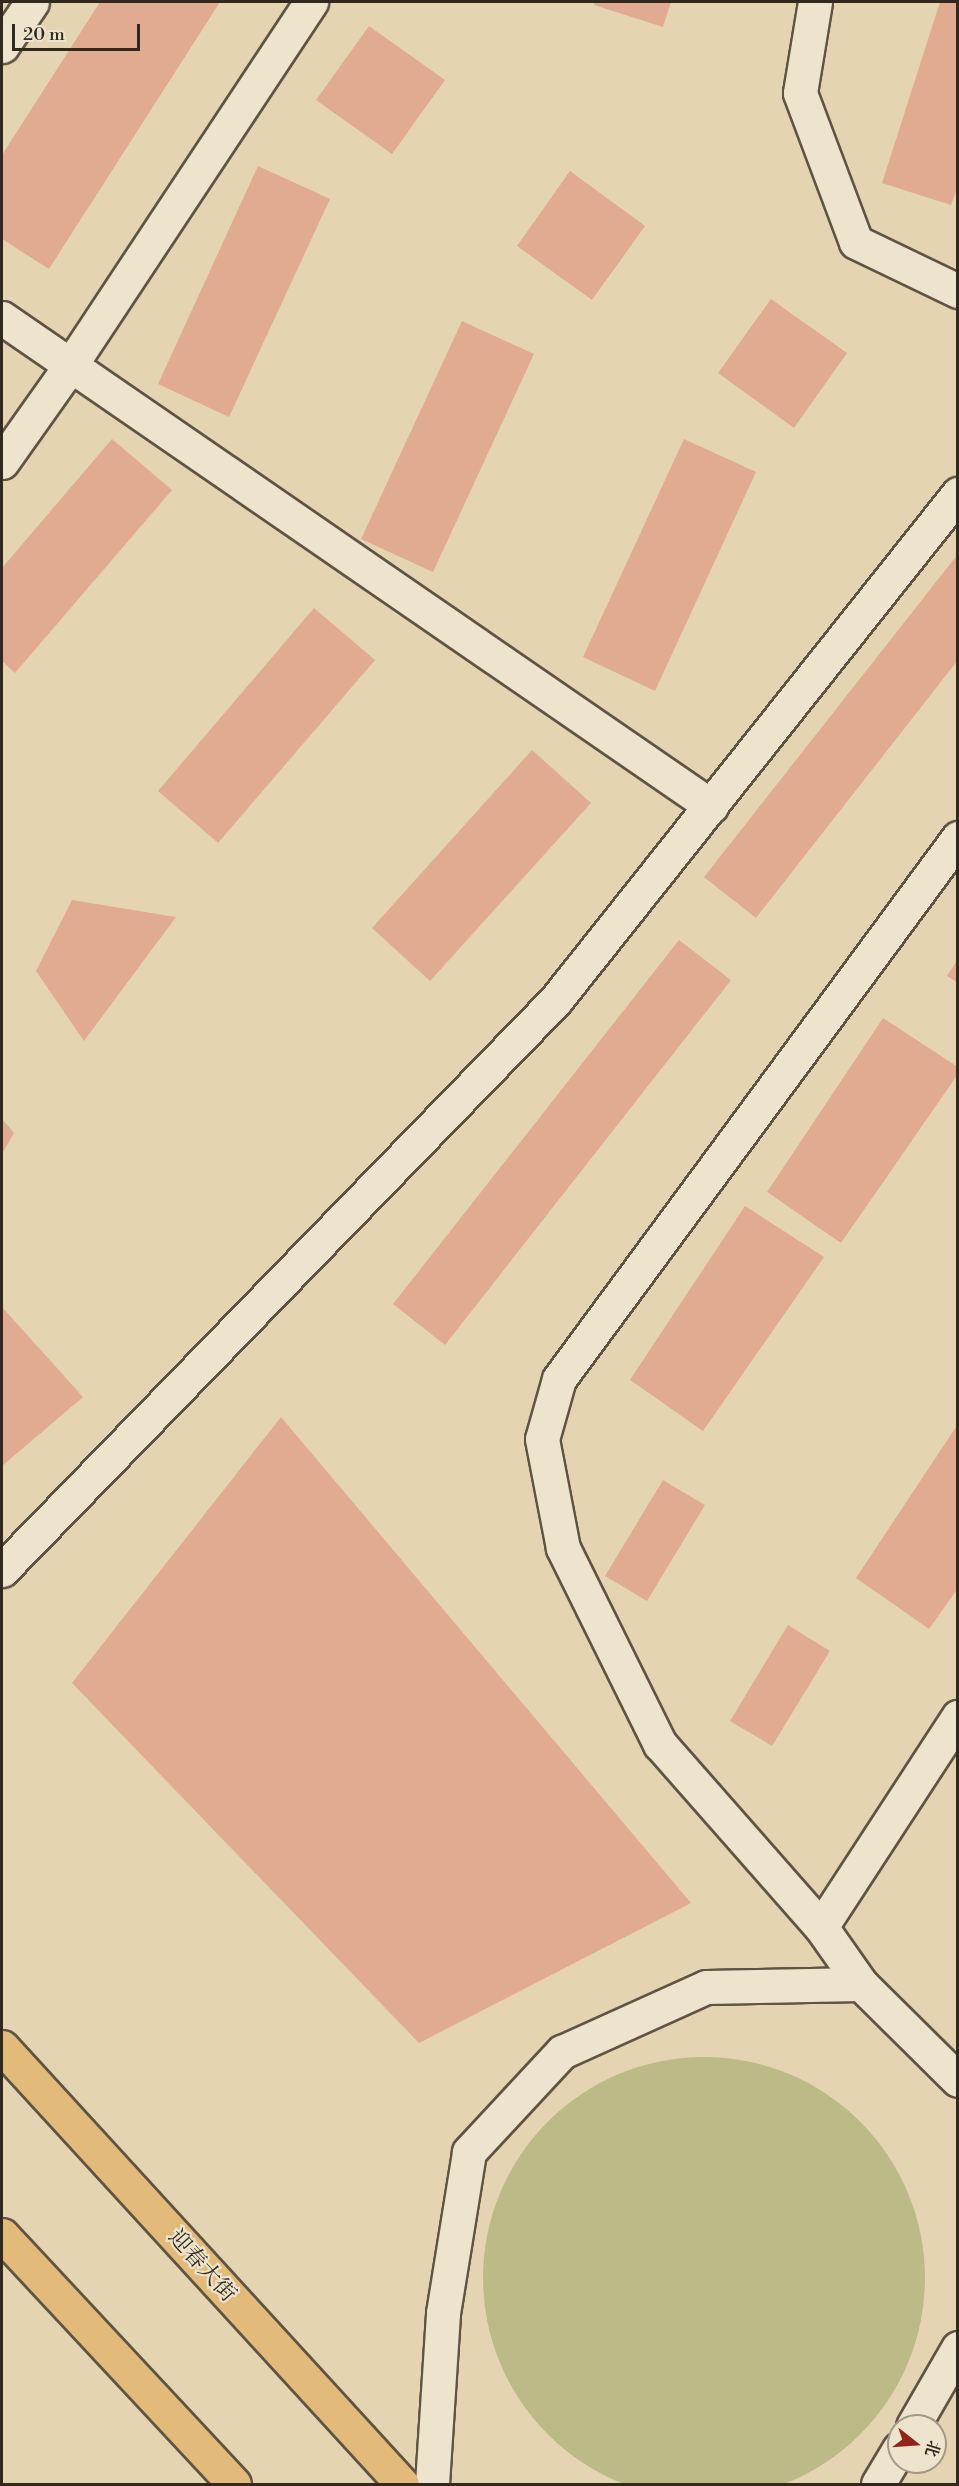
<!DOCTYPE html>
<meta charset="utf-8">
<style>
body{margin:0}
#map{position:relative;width:959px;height:2486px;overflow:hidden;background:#e5d4b2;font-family:"Libre Bodoni","Noto Serif SC",serif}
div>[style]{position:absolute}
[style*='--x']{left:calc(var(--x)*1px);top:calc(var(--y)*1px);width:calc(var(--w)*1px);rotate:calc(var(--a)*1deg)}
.green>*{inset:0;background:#bcbb87}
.round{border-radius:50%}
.building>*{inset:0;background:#e1ab92}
.roads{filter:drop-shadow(2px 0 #5f5443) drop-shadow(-2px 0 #5f5443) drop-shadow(0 2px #5f5443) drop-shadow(0 -2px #5f5443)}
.minor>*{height:33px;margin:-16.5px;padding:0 16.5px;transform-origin:16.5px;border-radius:16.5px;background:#eee3cd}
.major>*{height:33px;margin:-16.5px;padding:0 16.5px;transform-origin:16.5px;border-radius:16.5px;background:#e2ba79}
span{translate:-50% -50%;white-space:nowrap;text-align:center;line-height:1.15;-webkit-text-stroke:4.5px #eee3cd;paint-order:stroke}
.street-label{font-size:22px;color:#32291e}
.frame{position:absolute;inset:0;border:3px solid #32291e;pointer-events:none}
.north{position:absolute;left:887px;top:2414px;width:60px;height:60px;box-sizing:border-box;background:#eee3cd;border:2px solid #a39987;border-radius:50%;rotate:107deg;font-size:16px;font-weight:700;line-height:24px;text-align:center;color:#32291e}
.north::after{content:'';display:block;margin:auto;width:21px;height:27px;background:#8f2418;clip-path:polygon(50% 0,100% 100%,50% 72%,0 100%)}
.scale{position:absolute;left:12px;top:24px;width:128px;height:27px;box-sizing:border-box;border:3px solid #32291e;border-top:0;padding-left:8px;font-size:18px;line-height:21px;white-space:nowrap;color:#32291e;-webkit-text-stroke:4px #eee3cd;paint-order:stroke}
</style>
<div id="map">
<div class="green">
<div class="round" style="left:483px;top:2057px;width:442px;height:442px"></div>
</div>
<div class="building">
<div style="clip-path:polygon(100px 2px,220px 2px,49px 269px,2px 239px,2px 155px)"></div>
<div style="clip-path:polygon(595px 2px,671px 2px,663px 27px,594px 5px)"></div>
<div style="clip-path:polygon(940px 2px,958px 2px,958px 186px,951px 205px,882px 183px)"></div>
<div style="clip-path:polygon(369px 26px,445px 80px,392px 154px,316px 100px)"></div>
<div style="clip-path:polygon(258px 166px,330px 199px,229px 417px,158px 384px)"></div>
<div style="clip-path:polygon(570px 171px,645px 226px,592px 300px,517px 246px)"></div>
<div style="clip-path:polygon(771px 299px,847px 353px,794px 428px,718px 373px)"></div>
<div style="clip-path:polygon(462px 321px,534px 354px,433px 572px,361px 539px)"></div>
<div style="clip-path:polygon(112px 439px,172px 490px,15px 673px,2px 661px,2px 568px)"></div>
<div style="clip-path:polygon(684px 439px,756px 472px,655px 691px,583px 657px)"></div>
<div style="clip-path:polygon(958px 554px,958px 660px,756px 918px,704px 877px)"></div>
<div style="clip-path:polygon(314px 608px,375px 660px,218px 843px,158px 791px)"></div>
<div style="clip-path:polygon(532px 750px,591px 803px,430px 981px,372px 928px)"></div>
<div style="clip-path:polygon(72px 900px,176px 917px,84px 1041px,36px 971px)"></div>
<div style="clip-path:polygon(679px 940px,731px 980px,445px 1345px,393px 1304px)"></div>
<div style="clip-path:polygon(958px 959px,958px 983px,947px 976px)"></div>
<div style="clip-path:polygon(883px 1018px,958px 1067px,958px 1074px,841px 1243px,767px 1192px)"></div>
<div style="clip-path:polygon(2px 1119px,14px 1133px,2px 1154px)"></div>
<div style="clip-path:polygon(745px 1206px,824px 1257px,703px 1431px,630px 1380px)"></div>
<div style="clip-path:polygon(2px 1307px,83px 1397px,2px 1466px)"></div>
<div style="clip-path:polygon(281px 1417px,691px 1903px,419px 2043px,72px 1683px)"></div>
<div style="clip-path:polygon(958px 1424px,958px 1588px,929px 1629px,856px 1578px)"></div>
<div style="clip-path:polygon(663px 1480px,705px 1505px,647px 1601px,605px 1576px)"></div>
<div style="clip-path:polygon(788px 1625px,830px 1651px,772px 1746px,730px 1721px)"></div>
</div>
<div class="roads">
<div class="minor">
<div style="--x:815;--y:2;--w:92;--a:99.4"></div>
<div style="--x:800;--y:93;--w:159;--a:69.4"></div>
<div style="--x:856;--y:242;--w:113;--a:25.7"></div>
<div style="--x:2;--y:46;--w:53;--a:-55.7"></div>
<div style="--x:2;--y:318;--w:861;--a:34.54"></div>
<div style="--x:2;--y:462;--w:118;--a:-54.7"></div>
<div style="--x:70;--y:366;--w:437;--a:-56.5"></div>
<div style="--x:958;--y:838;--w:672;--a:126.41"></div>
<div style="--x:559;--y:1379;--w:62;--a:105.8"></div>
<div style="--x:542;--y:1439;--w:111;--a:79.1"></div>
<div style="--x:563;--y:1548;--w:219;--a:63.7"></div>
<div style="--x:660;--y:1744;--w:244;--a:48.7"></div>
<div style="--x:821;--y:1927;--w:70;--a:54.9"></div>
<div style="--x:861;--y:1984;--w:136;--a:44.7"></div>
<div style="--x:2;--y:1570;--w:793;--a:-45.82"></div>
<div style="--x:555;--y:1001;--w:648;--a:-51.52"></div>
<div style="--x:821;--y:1927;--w:251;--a:-56.9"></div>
<div style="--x:913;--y:2426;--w:90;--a:-60"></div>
<div style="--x:432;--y:2484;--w:171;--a:-86.3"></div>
<div style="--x:443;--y:2313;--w:163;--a:-80.8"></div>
<div style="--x:469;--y:2152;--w:137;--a:-47.1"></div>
<div style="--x:562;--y:2052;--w:158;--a:-24.3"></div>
<div style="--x:706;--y:1987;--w:155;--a:-1.1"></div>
<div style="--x:878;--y:2484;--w:41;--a:-59"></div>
</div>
<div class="major">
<div style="--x:2;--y:2047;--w:592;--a:47.53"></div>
<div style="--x:2;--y:2235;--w:340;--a:47"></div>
</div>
</div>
<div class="street-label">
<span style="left:202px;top:2266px;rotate:48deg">迎春大街</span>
</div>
<div class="frame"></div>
<div class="north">北</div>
<div class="scale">20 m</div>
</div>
